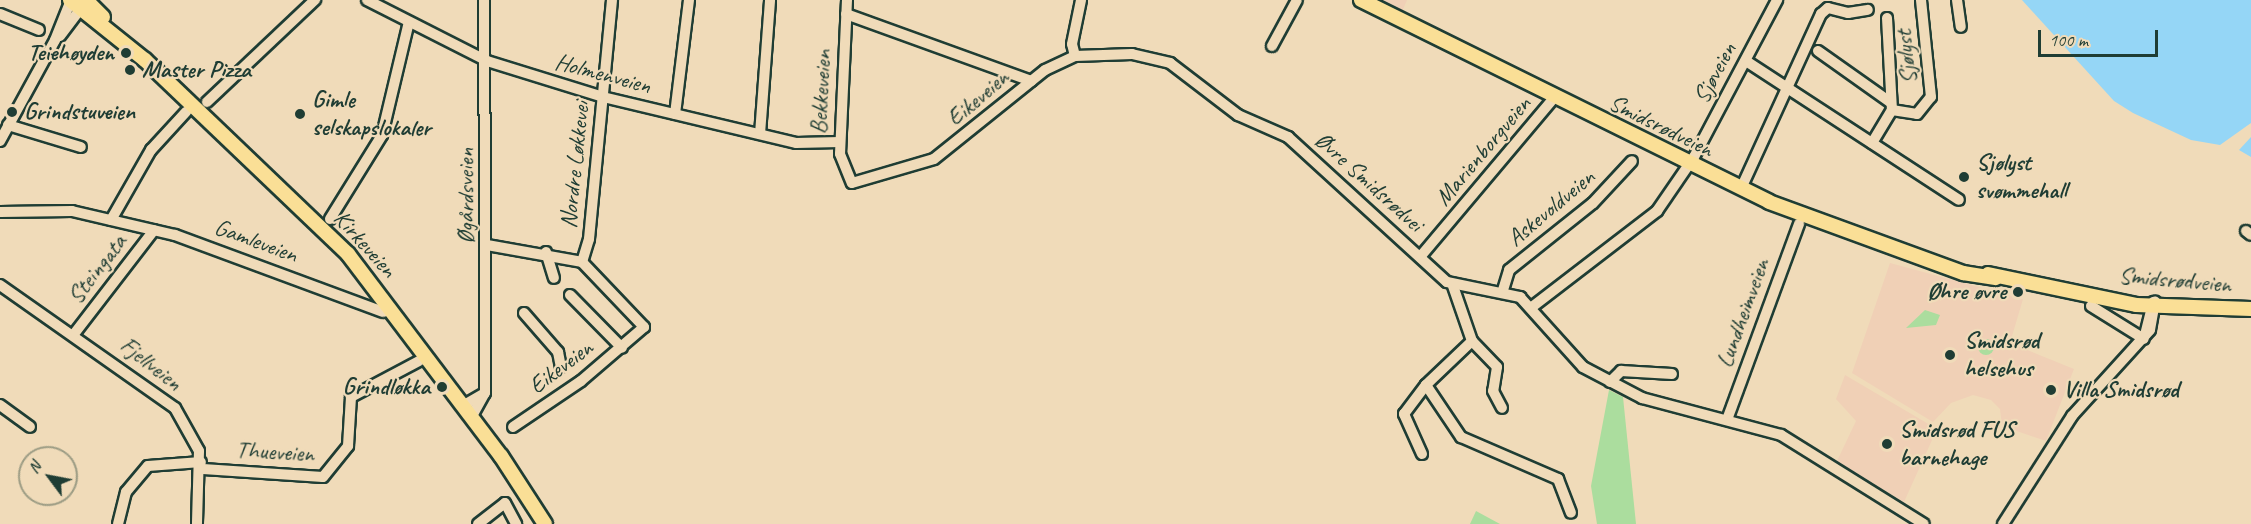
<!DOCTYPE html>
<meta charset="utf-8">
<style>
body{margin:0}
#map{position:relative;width:2251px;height:524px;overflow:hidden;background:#f0dbb9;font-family:Caveat,sans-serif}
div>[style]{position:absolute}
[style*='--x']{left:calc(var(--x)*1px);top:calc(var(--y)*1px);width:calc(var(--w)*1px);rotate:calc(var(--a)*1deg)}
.built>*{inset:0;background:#f0d0b6}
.green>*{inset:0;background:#abdd9e}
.round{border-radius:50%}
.water>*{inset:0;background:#95d6f6}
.roads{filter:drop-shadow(2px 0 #1f3d34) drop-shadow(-2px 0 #1f3d34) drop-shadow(0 2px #1f3d34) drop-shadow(0 -2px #1f3d34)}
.minor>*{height:10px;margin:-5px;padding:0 5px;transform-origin:5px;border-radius:5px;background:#f0dbb9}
.major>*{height:14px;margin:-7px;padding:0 7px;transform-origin:7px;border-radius:7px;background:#fadf96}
.dots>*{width:16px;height:16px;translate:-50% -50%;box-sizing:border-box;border:3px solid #f0dbb9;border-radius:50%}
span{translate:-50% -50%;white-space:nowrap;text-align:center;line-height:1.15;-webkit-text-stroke:4.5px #f0dbb9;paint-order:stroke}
.poi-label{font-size:24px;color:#1f3d34;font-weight:700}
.right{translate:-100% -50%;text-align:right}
.left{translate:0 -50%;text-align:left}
.street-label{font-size:24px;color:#1f3d34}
.north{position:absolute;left:18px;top:446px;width:60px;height:60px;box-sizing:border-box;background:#f0dbb9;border:2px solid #9c9c84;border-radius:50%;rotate:302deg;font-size:16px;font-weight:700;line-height:24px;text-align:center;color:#1f3d34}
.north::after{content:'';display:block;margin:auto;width:21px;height:27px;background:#1f3d34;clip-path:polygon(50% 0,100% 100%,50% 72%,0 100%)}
.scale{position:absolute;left:2038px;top:30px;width:120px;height:27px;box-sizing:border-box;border:3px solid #1f3d34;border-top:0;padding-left:8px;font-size:18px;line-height:21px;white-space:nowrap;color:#1f3d34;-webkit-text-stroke:4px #f0dbb9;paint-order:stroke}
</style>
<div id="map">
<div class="built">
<i style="clip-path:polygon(1379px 0,1407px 0,1402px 12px)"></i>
<i style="clip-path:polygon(1890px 263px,2023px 299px,2010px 343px,2074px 369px,2046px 441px,2002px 426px,2000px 409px,1991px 400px,1973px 395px,1951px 403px,1933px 422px,1852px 373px)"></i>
<i style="clip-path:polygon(1845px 375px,1937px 429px,1904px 502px,1837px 461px,1856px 421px,1836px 399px)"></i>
</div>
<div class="green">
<i style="clip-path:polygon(1925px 310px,1940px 315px,1936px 325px,1906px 328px)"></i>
<i class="round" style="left:1978px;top:339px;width:16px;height:16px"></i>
<i style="clip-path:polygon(1609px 390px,1623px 397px,1636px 524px,1597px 524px,1591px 486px)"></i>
<i style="clip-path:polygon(1476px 511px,1500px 524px,1470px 524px)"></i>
</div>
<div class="water">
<i style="clip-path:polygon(2022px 0,2251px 0,2251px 123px,2220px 145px,2191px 140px,2133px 113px,2114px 101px)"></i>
<i style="clip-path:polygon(2251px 137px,2251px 157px,2239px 150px)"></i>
</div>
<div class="roads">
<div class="minor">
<i style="--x:367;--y:0;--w:135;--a:26.9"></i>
<i style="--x:487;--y:61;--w:121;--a:17.2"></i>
<i style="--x:603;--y:97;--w:198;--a:13.4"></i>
<i style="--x:796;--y:143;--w:44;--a:-1.3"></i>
<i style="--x:847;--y:0;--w:154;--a:92.6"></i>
<i style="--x:840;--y:154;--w:31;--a:68"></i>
<i style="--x:852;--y:183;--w:85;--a:-16.3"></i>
<i style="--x:934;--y:159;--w:142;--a:-38.7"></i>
<i style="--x:1045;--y:70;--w:33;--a:-25"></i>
<i style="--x:1075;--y:56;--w:12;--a:-104"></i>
<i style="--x:1072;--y:44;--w:45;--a:-78.4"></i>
<i style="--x:1957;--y:0;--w:27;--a:82"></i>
<i style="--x:0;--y:14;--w:42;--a:22.3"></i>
<i style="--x:846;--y:14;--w:197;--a:19.9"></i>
<i style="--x:1887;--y:18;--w:92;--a:86.9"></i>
<i style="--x:60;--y:36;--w:41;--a:-52.9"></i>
<i style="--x:1272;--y:46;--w:52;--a:-61.5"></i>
<i style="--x:1818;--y:51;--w:88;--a:35.3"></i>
<i style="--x:1075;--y:56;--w:57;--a:-2"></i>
<i style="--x:1132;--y:54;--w:39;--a:13"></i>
<i style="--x:1170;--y:63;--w:86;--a:37.4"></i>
<i style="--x:1238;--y:115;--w:55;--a:23.7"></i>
<i style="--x:1288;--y:137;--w:215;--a:42.4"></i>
<i style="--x:1447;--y:282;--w:75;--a:11.6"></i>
<i style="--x:1520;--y:297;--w:94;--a:48"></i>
<i style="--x:1583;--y:367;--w:67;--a:27.7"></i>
<i style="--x:1642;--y:398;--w:144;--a:14.9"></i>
<i style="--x:1781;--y:435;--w:168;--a:31.9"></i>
<i style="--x:1746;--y:61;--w:254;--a:33.1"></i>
<i style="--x:207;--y:102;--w:149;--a:-43.4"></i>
<i style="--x:675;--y:114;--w:115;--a:-83"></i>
<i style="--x:8;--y:125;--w:76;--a:16.8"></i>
<i style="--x:760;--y:134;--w:134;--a:-85.7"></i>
<i style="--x:0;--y:141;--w:115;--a:-61.4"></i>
<i style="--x:55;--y:40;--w:43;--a:-68.2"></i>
<i style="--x:1872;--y:143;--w:39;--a:-59"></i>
<i style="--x:1892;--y:110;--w:25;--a:9"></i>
<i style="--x:1917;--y:114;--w:22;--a:-51"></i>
<i style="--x:1931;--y:97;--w:98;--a:-95.9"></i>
<i style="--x:1744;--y:182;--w:185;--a:-65.4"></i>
<i style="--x:1821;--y:14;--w:9;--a:-41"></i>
<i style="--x:1828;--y:8;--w:21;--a:14"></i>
<i style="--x:1848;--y:13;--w:20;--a:-9"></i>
<i style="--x:0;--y:212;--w:72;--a:-0.8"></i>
<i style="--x:72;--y:211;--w:106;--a:13.1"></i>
<i style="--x:175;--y:235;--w:222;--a:20.3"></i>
<i style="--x:330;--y:219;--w:99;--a:-58.2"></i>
<i style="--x:382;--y:135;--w:116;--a:-76.6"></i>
<i style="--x:111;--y:220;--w:81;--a:-60.3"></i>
<i style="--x:151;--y:150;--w:52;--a:-47.4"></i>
<i style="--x:2246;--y:231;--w:6;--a:39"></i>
<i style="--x:487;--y:245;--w:97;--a:10.1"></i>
<i style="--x:582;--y:262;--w:90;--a:46.4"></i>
<i style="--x:644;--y:327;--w:83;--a:139.4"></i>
<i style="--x:581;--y:381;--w:82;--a:145.9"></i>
<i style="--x:546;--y:252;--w:27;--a:73"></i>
<i style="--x:1420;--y:257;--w:208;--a:-49.9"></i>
<i style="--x:582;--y:262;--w:24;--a:-73"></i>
<i style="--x:589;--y:239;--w:240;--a:-84.5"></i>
<i style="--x:0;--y:285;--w:214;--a:35.1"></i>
<i style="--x:175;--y:408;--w:49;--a:60.8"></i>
<i style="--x:199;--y:451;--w:73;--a:91.6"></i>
<i style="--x:1453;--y:286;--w:58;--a:70.9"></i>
<i style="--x:1472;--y:341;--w:64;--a:136.3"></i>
<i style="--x:1426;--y:385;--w:63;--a:56.1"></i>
<i style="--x:1461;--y:437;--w:106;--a:23.4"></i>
<i style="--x:1558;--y:479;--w:36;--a:69"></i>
<i style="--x:1503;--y:290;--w:21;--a:-73"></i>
<i style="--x:1509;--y:270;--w:107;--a:-38.6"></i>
<i style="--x:1593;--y:203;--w:57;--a:-47.1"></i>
<i style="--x:570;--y:295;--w:74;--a:45.5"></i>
<i style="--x:2091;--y:306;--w:62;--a:31.9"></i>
<i style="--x:1532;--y:307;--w:158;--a:-37.5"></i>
<i style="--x:1657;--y:211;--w:65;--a:-55.6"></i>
<i style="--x:1694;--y:157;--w:178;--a:-62.1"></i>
<i style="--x:524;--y:313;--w:52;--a:48.9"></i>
<i style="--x:558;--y:352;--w:15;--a:79"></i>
<i style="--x:74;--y:334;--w:131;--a:-52.4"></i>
<i style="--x:2145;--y:335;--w:34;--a:-76"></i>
<i style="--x:1472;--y:341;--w:36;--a:46"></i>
<i style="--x:1497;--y:367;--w:24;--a:99"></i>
<i style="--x:1493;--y:391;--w:19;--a:62"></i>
<i style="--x:1610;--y:382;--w:16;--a:-45"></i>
<i style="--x:1621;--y:371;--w:51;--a:3.4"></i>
<i style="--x:0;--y:405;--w:37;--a:36"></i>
<i style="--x:464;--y:405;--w:24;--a:-30"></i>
<i style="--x:472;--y:416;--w:26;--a:-61"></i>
<i style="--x:485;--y:393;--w:393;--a:-90.1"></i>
<i style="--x:1728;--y:417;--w:206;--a:-69.8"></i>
<i style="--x:1422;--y:454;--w:44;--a:-114.2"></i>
<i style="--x:1404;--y:414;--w:36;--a:-53"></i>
<i style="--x:203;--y:469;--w:120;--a:3.8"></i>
<i style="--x:323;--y:477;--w:40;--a:-51"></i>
<i style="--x:348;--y:446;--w:49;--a:-86.5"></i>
<i style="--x:351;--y:397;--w:77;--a:-27.9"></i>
<i style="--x:118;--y:524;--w:33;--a:-76"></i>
<i style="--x:126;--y:492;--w:34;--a:-50"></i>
<i style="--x:148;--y:466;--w:53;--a:-4.3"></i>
<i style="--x:478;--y:524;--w:34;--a:-38"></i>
<i style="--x:505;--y:503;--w:24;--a:62"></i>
<i style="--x:2003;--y:524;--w:128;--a:-57.4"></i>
<i style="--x:2072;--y:416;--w:116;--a:-47.8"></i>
<i style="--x:2150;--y:330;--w:29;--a:-80"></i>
</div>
<div class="major">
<i style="--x:70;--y:0;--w:96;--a:38.7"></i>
<i style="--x:145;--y:60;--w:281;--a:43.7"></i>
<i style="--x:348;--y:254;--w:253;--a:52.9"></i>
<i style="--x:501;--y:456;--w:81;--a:57.1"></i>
<i style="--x:86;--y:0;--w:24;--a:45"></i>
<i style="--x:1361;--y:0;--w:455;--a:26.3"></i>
<i style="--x:1769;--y:202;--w:207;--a:20.1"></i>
<i style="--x:1963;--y:273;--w:33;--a:9"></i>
<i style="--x:1988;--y:274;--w:151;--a:11.8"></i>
<i style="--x:2136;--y:305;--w:115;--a:2"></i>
</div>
</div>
<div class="dots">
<i style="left:126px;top:53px;background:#1f3d34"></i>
<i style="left:130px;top:70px;background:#1f3d34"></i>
<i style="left:12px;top:112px;background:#1f3d34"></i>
<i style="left:300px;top:114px;background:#1f3d34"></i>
<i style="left:1964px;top:177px;background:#1f3d34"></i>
<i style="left:2018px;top:292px;background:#1f3d34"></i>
<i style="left:1950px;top:355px;background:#1f3d34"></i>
<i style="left:442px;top:387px;background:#1f3d34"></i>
<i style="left:2051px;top:390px;background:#1f3d34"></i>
<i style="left:1887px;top:444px;background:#1f3d34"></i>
</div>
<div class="poi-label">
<span class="right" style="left:114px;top:53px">Teiehøyden</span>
<span class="left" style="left:142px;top:70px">Master Pizza</span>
<span class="left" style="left:312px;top:114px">Gimle<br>selskapslokaler</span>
<span class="left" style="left:24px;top:112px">Grindstuveien</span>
<span class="left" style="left:1976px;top:177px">Sjølyst<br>svømmehall</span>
<span class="right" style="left:2006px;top:292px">Øhre øvre</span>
<span class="left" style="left:1964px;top:355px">Smidsrød<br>helsehus</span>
<span class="right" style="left:430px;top:387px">Grindløkka</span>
<span class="left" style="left:2063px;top:390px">Villa Smidsrød</span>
<span class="left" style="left:1899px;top:444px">Smidsrød FUS<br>barnehage</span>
</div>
<div class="street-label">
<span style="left:1906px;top:57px;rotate:-96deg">Sjølyst</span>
<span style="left:1715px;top:73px;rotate:-62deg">Sjøveien</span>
<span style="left:603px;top:74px;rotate:15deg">Holmenveien</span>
<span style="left:821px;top:92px;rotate:-87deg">Bekkeveien</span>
<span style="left:978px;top:98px;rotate:-41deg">Eikeveien</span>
<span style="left:1661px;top:126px;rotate:26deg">Smidsrødveien</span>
<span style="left:1483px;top:151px;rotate:-50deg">Marienborgveien</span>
<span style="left:575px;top:165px;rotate:-84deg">Nordre Løkkevei</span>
<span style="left:1369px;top:182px;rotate:42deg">Øvre Smidsrødvei</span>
<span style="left:466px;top:196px;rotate:-90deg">Øgårdsveien</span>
<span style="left:1551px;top:208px;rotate:-40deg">Askevoldveien</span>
<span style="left:256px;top:241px;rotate:20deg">Gamleveien</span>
<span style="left:365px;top:244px;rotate:48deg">Kirkeveien</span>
<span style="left:97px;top:269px;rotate:-52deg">Steingata</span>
<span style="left:2175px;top:280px;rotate:5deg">Smidsrødveien</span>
<span style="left:1743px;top:313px;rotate:-70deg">Lundheimveien</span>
<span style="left:151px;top:364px;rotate:38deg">Fjellveien</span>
<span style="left:561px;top:367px;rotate:-37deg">Eikeveien</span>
<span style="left:275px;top:452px;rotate:3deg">Thueveien</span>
</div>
<div class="north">N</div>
<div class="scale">100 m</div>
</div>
